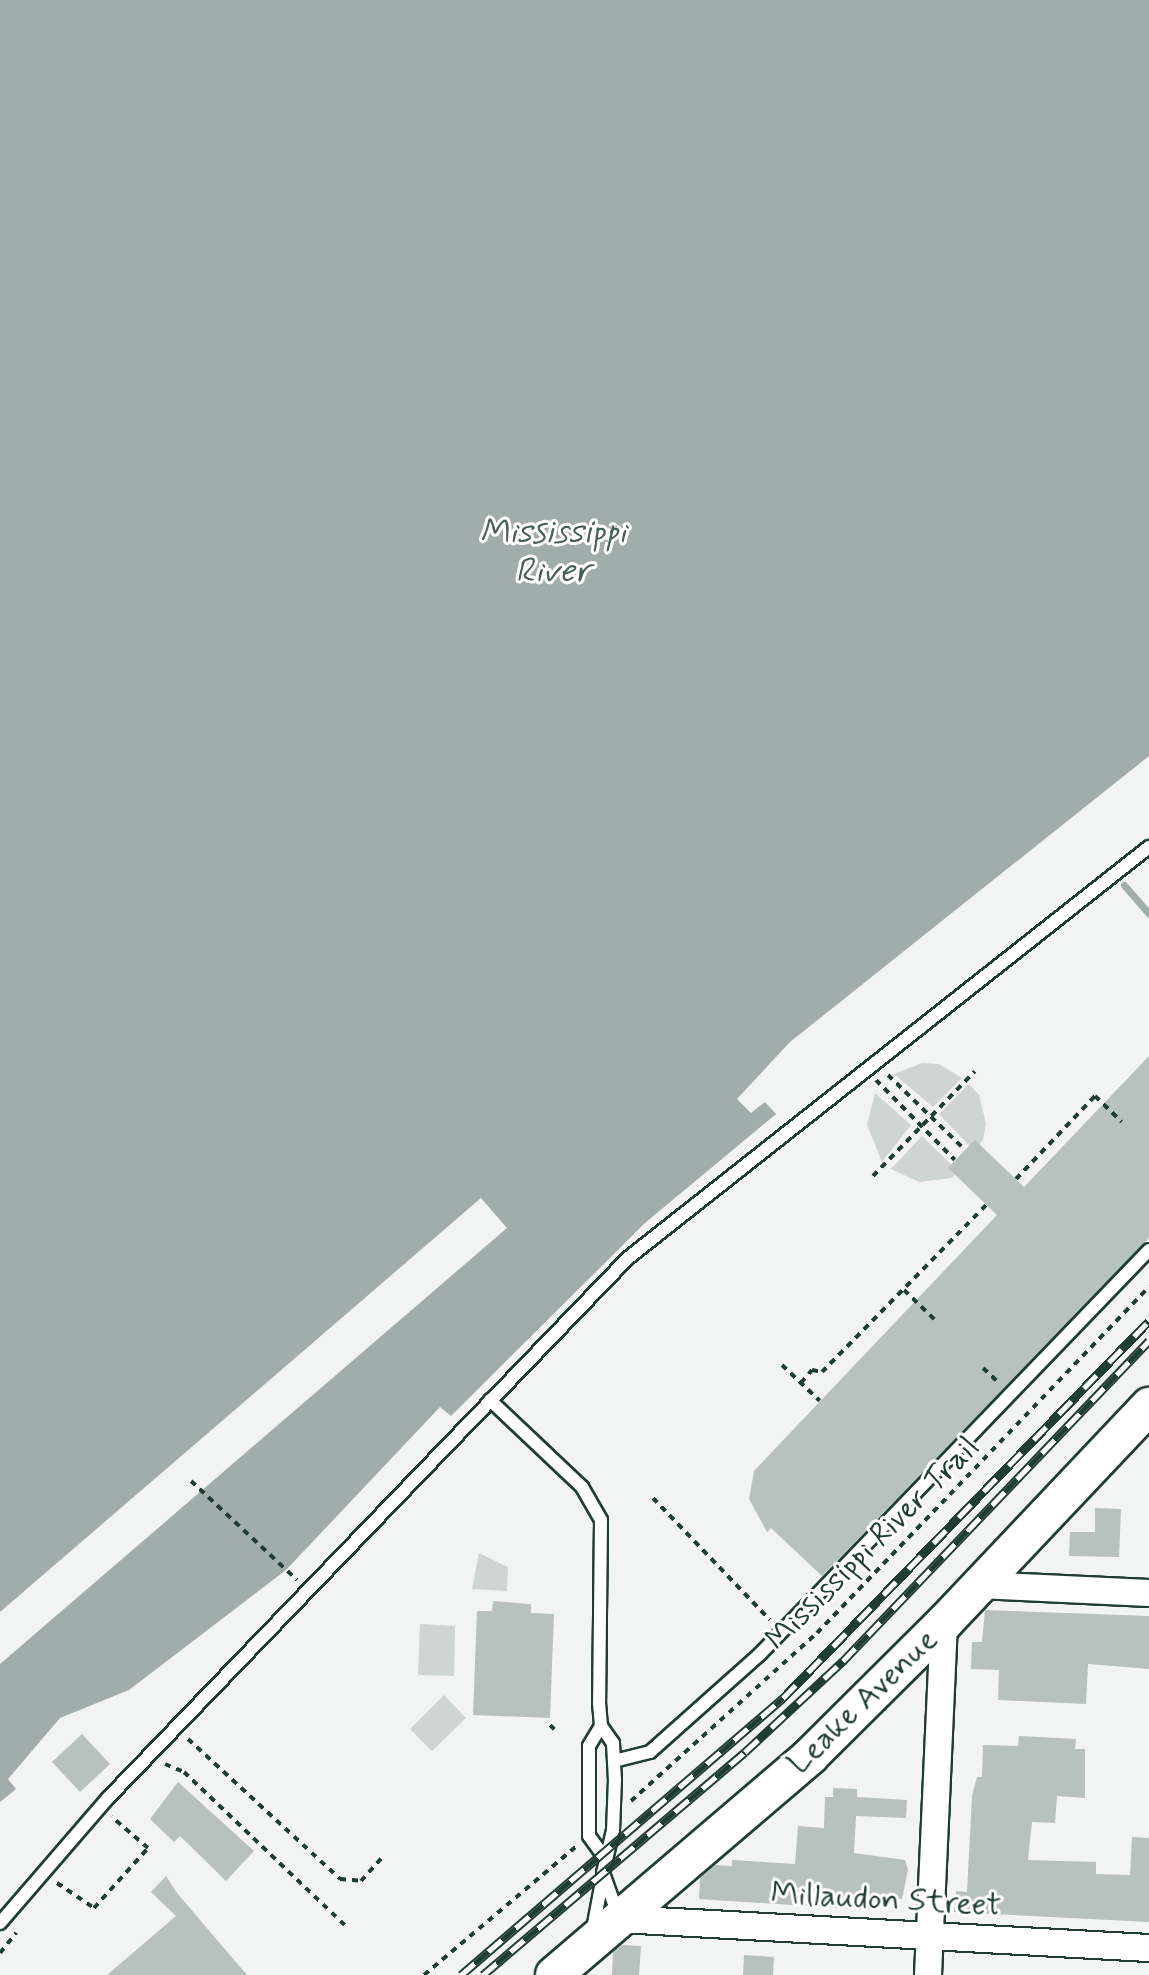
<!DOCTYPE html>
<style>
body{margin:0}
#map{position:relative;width:1149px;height:1975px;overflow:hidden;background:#f2f3f3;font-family:Mynerve,sans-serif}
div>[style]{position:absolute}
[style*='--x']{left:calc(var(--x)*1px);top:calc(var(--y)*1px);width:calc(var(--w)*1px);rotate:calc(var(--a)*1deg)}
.green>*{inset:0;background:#ced5d3}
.water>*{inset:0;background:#a1adaa}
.pier>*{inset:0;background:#f2f3f3}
.stream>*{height:7px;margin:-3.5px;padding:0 3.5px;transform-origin:3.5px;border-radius:3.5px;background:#a1adaa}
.building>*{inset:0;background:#b7c1bd}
.path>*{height:4px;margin-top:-2px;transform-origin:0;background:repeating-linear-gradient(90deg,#1f3d34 0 6px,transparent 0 12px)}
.roads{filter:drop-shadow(2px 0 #1f3d34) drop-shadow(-2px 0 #1f3d34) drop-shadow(0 2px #1f3d34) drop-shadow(0 -2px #1f3d34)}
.lane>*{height:12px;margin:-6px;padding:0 6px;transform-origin:6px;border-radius:6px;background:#fff}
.street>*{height:26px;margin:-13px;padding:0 13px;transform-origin:13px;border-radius:13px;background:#fff}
.secondary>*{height:36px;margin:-18px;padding:0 18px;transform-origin:18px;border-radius:18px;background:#fff}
.rail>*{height:9px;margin-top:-4.5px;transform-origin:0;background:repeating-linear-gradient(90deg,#fff 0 18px,#1f3d34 0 36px);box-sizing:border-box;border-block:2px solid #1f3d34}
span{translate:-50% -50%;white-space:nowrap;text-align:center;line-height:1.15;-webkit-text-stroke:6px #fff;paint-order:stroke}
.street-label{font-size:32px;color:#1f3d34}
.water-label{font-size:34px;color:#465f57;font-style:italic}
</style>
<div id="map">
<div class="green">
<i style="clip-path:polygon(922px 1063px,939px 1064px,962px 1078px,933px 1107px,894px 1074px)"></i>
<i style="clip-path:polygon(969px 1084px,979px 1095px,986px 1123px,983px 1140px,974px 1151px,939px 1114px)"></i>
<i style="clip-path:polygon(875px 1093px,911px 1125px,882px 1162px,867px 1125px)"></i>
<i style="clip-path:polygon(922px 1136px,958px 1171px,952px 1178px,919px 1182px,891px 1169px)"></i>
<i style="clip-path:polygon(479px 1553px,508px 1567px,507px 1591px,472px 1589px)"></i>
<i style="clip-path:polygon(420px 1624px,455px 1626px,454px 1676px,418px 1675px)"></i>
<i style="clip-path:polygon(444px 1695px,466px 1718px,432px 1751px,410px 1729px)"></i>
</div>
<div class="water">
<i style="clip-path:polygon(0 0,1149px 0,1149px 784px,759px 1095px,776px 1114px,645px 1223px,451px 1416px,440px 1407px,286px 1570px,129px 1690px,60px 1718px,8px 1779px,16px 1789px,0 1802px)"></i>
</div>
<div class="pier">
<i style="clip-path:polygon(1149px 756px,1149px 789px,765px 1095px,775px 1112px,765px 1102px,751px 1113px,737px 1099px,790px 1042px)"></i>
<i style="clip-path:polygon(481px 1198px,507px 1228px,0 1664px,0 1612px)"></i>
</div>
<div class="stream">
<i style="--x:1124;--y:885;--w:38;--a:49"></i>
</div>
<div class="building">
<i style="clip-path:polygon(1149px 1056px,1149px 1238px,822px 1576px,771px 1528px,767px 1532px,749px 1499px,754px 1471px,997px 1215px,948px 1168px,965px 1150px,975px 1140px,1024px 1187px)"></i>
<i style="clip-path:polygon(1095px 1508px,1121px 1509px,1119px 1557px,1069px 1556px,1070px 1532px,1095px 1532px)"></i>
<i style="clip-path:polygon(493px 1601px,531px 1604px,531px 1613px,554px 1614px,550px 1718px,473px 1715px,477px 1611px,492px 1611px)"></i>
<i style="clip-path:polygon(985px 1610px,1149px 1616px,1149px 1669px,1088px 1664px,1086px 1704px,998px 1700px,999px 1670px,971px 1669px,972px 1642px,982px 1642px)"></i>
<i style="clip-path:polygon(82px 1734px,110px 1764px,80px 1792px,52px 1762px)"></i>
<i style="clip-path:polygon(1019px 1736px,1076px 1739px,1075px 1749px,1085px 1749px,1085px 1798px,1057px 1796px,1055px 1823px,1032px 1822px,1028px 1860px,1096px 1862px,1096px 1874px,1130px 1875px,1132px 1837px,1149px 1838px,1149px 1922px,954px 1912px,956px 1891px,967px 1892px,972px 1796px,977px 1777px,982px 1777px,983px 1745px,1018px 1746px)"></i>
<i style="clip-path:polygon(178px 1782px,254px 1851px,226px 1881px,180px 1836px,174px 1842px,150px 1819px)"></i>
<i style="clip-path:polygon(833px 1788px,857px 1789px,857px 1797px,907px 1800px,906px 1818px,856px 1816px,854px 1853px,905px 1860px,908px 1870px,902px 1899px,870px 1897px,870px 1910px,699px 1899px,700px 1878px,715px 1865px,732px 1866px,732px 1860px,795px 1864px,798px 1826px,824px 1828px,825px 1797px,833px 1797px)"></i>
<i style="clip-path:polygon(166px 1876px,177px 1893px,247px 1975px,107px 1975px,176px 1916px,151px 1892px)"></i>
<i style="clip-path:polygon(622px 1945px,641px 1946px,639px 1975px,612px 1975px,613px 1952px)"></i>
<i style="clip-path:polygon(744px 1955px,774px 1957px,773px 1975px,743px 1975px)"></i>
</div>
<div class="path">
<i style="--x:888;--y:1075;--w:107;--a:44.2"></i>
<i style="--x:876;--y:1080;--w:112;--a:45.4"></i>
<i style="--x:873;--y:1176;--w:146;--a:-45.8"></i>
<i style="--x:1016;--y:1179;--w:115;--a:-46.4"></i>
<i style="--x:1095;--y:1096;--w:37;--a:44"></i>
<i style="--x:904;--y:1290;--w:42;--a:44"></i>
<i style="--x:782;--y:1365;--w:52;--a:43.5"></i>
<i style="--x:983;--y:1368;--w:22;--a:43"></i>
<i style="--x:801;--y:1383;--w:17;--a:-50"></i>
<i style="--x:812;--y:1370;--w:10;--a:11"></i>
<i style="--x:822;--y:1372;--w:234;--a:-45.5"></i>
<i style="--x:191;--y:1481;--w:145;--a:43"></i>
<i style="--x:653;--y:1498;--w:169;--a:46.2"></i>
<i style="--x:550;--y:1725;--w:10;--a:45"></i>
<i style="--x:188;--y:1739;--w:207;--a:42.6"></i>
<i style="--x:340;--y:1879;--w:21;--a:5"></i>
<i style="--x:361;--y:1881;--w:30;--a:-48"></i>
<i style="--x:165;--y:1764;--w:21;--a:23"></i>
<i style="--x:184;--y:1772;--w:225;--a:43.6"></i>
<i style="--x:631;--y:1801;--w:251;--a:-42.1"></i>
<i style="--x:817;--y:1633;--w:480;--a:-46.2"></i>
<i style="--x:57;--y:1883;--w:45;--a:34"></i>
<i style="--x:94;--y:1908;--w:81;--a:-48"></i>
<i style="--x:148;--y:1848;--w:48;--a:-139.3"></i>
<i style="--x:0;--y:1953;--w:26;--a:-51"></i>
<i style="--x:424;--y:1975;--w:202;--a:-40.2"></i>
</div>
<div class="roads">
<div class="lane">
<i style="--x:490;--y:1400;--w:127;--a:43.4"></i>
<i style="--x:582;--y:1487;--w:38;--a:60"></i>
<i style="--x:601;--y:1520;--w:183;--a:90.6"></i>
<i style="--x:599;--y:1703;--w:23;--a:85"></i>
<i style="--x:601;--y:1726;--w:21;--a:55"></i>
<i style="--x:613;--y:1743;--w:36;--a:87"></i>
<i style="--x:615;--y:1779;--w:51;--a:92.2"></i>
<i style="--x:613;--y:1830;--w:44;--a:103.1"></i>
<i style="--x:603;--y:1873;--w:45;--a:70.3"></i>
<i style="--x:601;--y:1726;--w:23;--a:121"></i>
<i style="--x:589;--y:1746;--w:90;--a:90"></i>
<i style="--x:589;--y:1836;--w:24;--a:54"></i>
<i style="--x:614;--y:1761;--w:37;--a:-14"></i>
<i style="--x:650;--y:1752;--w:147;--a:-41.7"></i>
<i style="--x:760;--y:1654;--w:561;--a:-46.08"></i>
<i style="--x:0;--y:1923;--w:165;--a:-49.2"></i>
<i style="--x:108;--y:1798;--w:750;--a:-46.08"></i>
<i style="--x:628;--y:1258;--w:664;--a:-38.27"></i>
<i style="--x:593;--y:1929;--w:54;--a:-79.3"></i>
</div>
<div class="street">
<i style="--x:979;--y:1585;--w:170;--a:2.7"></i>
<i style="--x:620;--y:1919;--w:530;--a:3.14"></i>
<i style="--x:928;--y:1975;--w:352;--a:-87.4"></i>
</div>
<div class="secondary">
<i style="--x:554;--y:1975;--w:337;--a:-40.5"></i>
<i style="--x:810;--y:1756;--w:189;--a:-44.8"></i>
<i style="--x:944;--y:1623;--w:299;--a:-46.6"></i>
</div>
</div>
<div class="rail">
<i style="--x:461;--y:1975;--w:425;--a:-40.7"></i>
<i style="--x:783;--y:1698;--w:525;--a:-45.85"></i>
<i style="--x:483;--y:1975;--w:344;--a:-40.4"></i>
<i style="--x:745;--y:1752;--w:134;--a:-42.9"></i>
<i style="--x:843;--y:1661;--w:443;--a:-46.3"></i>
</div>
<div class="street-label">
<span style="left:873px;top:1544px;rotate:-45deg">Mississippi River Trail</span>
<span style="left:863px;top:1702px;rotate:-44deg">Leake Avenue</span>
<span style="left:886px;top:1900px;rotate:3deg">Millaudon Street</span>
</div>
<div class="water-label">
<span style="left:553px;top:552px">Mississippi<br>River</span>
</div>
</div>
